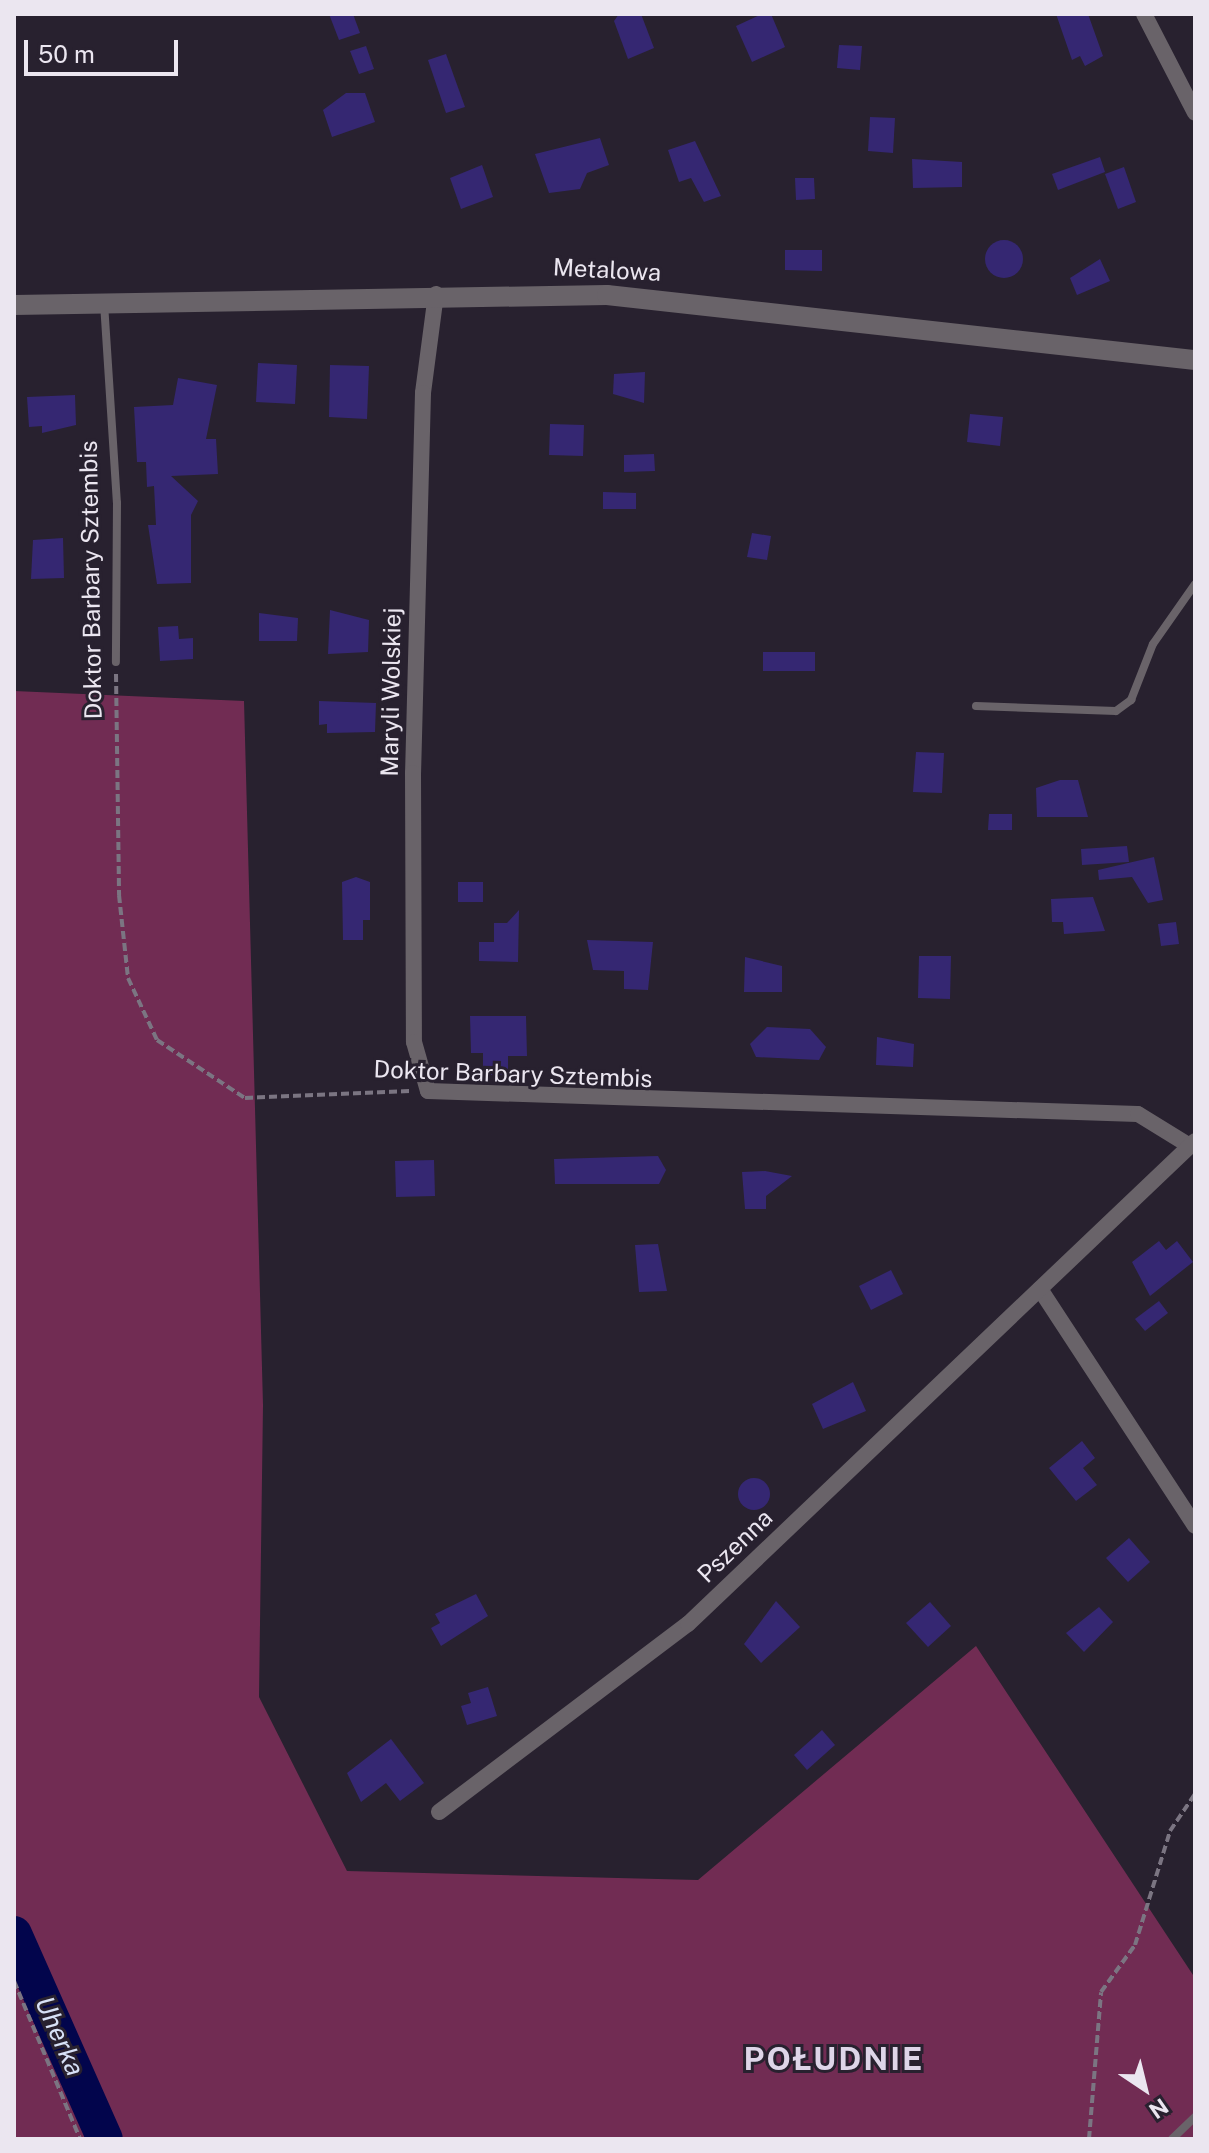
<!DOCTYPE html>
<meta charset="utf-8">
<style>
body{margin:0}
#map{position:relative;width:1209px;height:2153px;overflow:hidden;background:#28212f;font-family:"Public Sans",sans-serif}
div>[style]{position:absolute}
[style*='--x']{left:calc(var(--x)*1px);top:calc(var(--y)*1px);width:calc(var(--w)*1px);rotate:calc(var(--a)*1deg)}
.green>*{inset:0;background:#712c53}
.river>*{height:36px;margin:-18px;padding:0 18px;transform-origin:18px;border-radius:18px;background:#02054c}
.building>*{inset:0;background:#352772}
.round{border-radius:50%}
.path>*{height:4px;margin-top:-2px;transform-origin:0;background:repeating-linear-gradient(90deg,#7b7582 0 8px,transparent 0 12px)}
.service>*{height:8px;margin:-4px;padding:0 4px;transform-origin:4px;border-radius:4px;background:#696369}
.minor>*{height:16px;margin:-8px;padding:0 8px;transform-origin:8px;border-radius:8px;background:#696369}
.tertiary>*{height:20px;margin:-10px;padding:0 10px;transform-origin:10px;border-radius:10px;background:#696369}
span{translate:-50% -50%;white-space:nowrap;text-align:center;line-height:1.15;-webkit-text-stroke:6px #28212f;paint-order:stroke}
.street-label{font-size:24px;color:#ebe6f0}
.water-label{font-size:26px;color:#d7e1f6;font-style:italic}
.district-label{font-size:32px;color:#ded5e8;font-weight:700;letter-spacing:2px}
.frame{position:absolute;inset:0;border:16px solid #ebe6f0;pointer-events:none}
.north{position:absolute;left:1105px;top:2049px;width:80px;height:80px;-webkit-text-stroke:6px #28212f;paint-order:stroke;rotate:145deg;font-size:22px;font-weight:700;line-height:32px;text-align:center;color:#ebe6f0}
.north::after{content:'';display:block;margin:auto;width:28px;height:36px;background:#ebe6f0;clip-path:polygon(50% 0,100% 100%,50% 72%,0 100%)}
.scale{position:absolute;left:24px;top:40px;width:154px;height:36px;box-sizing:border-box;border:4px solid #ebe6f0;border-top:0;padding-left:10px;font-size:24px;line-height:28px;white-space:nowrap;color:#ebe6f0;-webkit-text-stroke:6px #28212f;paint-order:stroke}
</style>
<div id="map">
<div class="green">
<i style="clip-path:polygon(14px 691px,244px 701px,263px 1405px,259px 1697px,347px 1871px,698px 1880px,976px 1646px,1195px 1978px,1195px 2139px,14px 2139px)"></i>
</div>
<div class="river">
<i style="--x:14;--y:1934;--w:224;--a:66.1"></i>
</div>
<div class="building">
<i style="clip-path:polygon(329px 14px,353px 14px,360px 33px,339px 40px)"></i>
<i style="clip-path:polygon(619px 14px,641px 14px,654px 48px,628px 59px,614px 21px)"></i>
<i style="clip-path:polygon(762px 14px,771px 14px,785px 47px,752px 62px,736px 26px)"></i>
<i style="clip-path:polygon(1056px 14px,1088px 14px,1103px 56px,1085px 66px,1080px 56px,1072px 60px)"></i>
<i style="clip-path:polygon(839px 45px,862px 46px,860px 70px,837px 68px)"></i>
<i style="clip-path:polygon(366px 46px,374px 69px,359px 74px,350px 51px)"></i>
<i style="clip-path:polygon(446px 54px,465px 107px,446px 113px,428px 60px)"></i>
<i style="clip-path:polygon(346px 93px,365px 93px,375px 122px,332px 137px,323px 110px)"></i>
<i style="clip-path:polygon(870px 117px,895px 118px,893px 153px,868px 151px)"></i>
<i style="clip-path:polygon(600px 138px,609px 165px,587px 173px,580px 189px,549px 193px,535px 154px)"></i>
<i style="clip-path:polygon(695px 141px,721px 196px,704px 202px,691px 178px,679px 182px,668px 150px)"></i>
<i style="clip-path:polygon(1100px 157px,1105px 172px,1058px 190px,1052px 174px)"></i>
<i style="clip-path:polygon(912px 159px,962px 162px,962px 187px,913px 188px)"></i>
<i style="clip-path:polygon(482px 165px,493px 197px,461px 209px,450px 178px)"></i>
<i style="clip-path:polygon(1124px 167px,1136px 202px,1118px 209px,1105px 174px)"></i>
<i style="clip-path:polygon(795px 178px,814px 178px,815px 199px,796px 200px)"></i>
<i class="round" style="left:985px;top:240px;width:38px;height:38px"></i>
<i style="clip-path:polygon(785px 250px,822px 250px,822px 271px,785px 270px)"></i>
<i style="clip-path:polygon(1100px 259px,1110px 281px,1077px 295px,1070px 278px)"></i>
<i style="clip-path:polygon(258px 363px,297px 365px,295px 404px,256px 402px)"></i>
<i style="clip-path:polygon(330px 365px,369px 366px,367px 419px,329px 417px)"></i>
<i style="clip-path:polygon(645px 372px,644px 403px,613px 394px,614px 374px)"></i>
<i style="clip-path:polygon(178px 378px,217px 385px,206px 439px,216px 439px,218px 474px,171px 476px,198px 501px,191px 515px,191px 583px,157px 584px,148px 525px,156px 525px,154px 486px,147px 487px,146px 462px,137px 462px,134px 407px,173px 405px)"></i>
<i style="clip-path:polygon(75px 395px,76px 425px,42px 433px,42px 426px,29px 427px,27px 397px)"></i>
<i style="clip-path:polygon(970px 414px,1003px 417px,1000px 446px,967px 442px)"></i>
<i style="clip-path:polygon(550px 424px,584px 425px,583px 456px,549px 455px)"></i>
<i style="clip-path:polygon(654px 454px,655px 471px,624px 472px,624px 455px)"></i>
<i style="clip-path:polygon(603px 492px,636px 493px,636px 509px,603px 509px)"></i>
<i style="clip-path:polygon(752px 533px,771px 536px,767px 560px,747px 557px)"></i>
<i style="clip-path:polygon(63px 538px,64px 578px,31px 579px,33px 540px)"></i>
<i style="clip-path:polygon(330px 610px,369px 620px,368px 652px,328px 654px)"></i>
<i style="clip-path:polygon(259px 613px,298px 618px,297px 641px,259px 641px)"></i>
<i style="clip-path:polygon(178px 626px,179px 639px,193px 638px,193px 659px,160px 661px,158px 627px)"></i>
<i style="clip-path:polygon(763px 652px,815px 652px,815px 671px,763px 671px)"></i>
<i style="clip-path:polygon(319px 701px,376px 703px,375px 732px,327px 733px,327px 724px,319px 725px)"></i>
<i style="clip-path:polygon(916px 752px,944px 753px,942px 793px,913px 792px)"></i>
<i style="clip-path:polygon(1060px 780px,1078px 780px,1088px 817px,1037px 817px,1036px 788px)"></i>
<i style="clip-path:polygon(989px 814px,1012px 814px,1012px 830px,988px 830px)"></i>
<i style="clip-path:polygon(1127px 846px,1129px 862px,1082px 865px,1081px 849px)"></i>
<i style="clip-path:polygon(1154px 857px,1163px 900px,1148px 903px,1132px 877px,1099px 880px,1098px 870px)"></i>
<i style="clip-path:polygon(356px 877px,370px 882px,370px 920px,363px 920px,363px 940px,343px 940px,342px 882px)"></i>
<i style="clip-path:polygon(458px 882px,483px 882px,483px 902px,458px 902px)"></i>
<i style="clip-path:polygon(1093px 897px,1105px 931px,1064px 934px,1063px 922px,1052px 922px,1051px 899px)"></i>
<i style="clip-path:polygon(519px 910px,518px 962px,479px 961px,479px 942px,494px 942px,494px 923px,507px 923px)"></i>
<i style="clip-path:polygon(1176px 922px,1179px 944px,1161px 946px,1158px 924px)"></i>
<i style="clip-path:polygon(587px 940px,653px 942px,648px 990px,624px 989px,624px 971px,593px 970px)"></i>
<i style="clip-path:polygon(919px 956px,951px 956px,950px 999px,918px 998px)"></i>
<i style="clip-path:polygon(745px 957px,782px 966px,782px 992px,744px 992px)"></i>
<i style="clip-path:polygon(470px 1016px,526px 1016px,527px 1056px,508px 1056px,508px 1075px,483px 1075px,483px 1053px,471px 1053px)"></i>
<i style="clip-path:polygon(767px 1027px,810px 1029px,826px 1047px,819px 1060px,756px 1057px,750px 1044px)"></i>
<i style="clip-path:polygon(877px 1037px,914px 1044px,913px 1067px,876px 1065px)"></i>
<i style="clip-path:polygon(658px 1156px,666px 1170px,659px 1184px,555px 1184px,554px 1159px)"></i>
<i style="clip-path:polygon(434px 1160px,435px 1196px,396px 1197px,395px 1161px)"></i>
<i style="clip-path:polygon(765px 1171px,792px 1176px,766px 1196px,766px 1209px,745px 1209px,742px 1172px)"></i>
<i style="clip-path:polygon(1159px 1241px,1166px 1250px,1177px 1241px,1193px 1262px,1150px 1296px,1132px 1262px)"></i>
<i style="clip-path:polygon(658px 1244px,667px 1291px,639px 1292px,635px 1245px)"></i>
<i style="clip-path:polygon(891px 1270px,903px 1294px,871px 1310px,859px 1286px)"></i>
<i style="clip-path:polygon(1159px 1301px,1168px 1313px,1145px 1331px,1135px 1319px)"></i>
<i style="clip-path:polygon(853px 1382px,866px 1411px,823px 1429px,812px 1404px)"></i>
<i style="clip-path:polygon(1082px 1441px,1095px 1458px,1083px 1468px,1097px 1485px,1076px 1501px,1049px 1468px)"></i>
<i class="round" style="left:738px;top:1478px;width:32px;height:32px"></i>
<i style="clip-path:polygon(1129px 1538px,1150px 1562px,1128px 1582px,1106px 1558px)"></i>
<i style="clip-path:polygon(476px 1594px,488px 1616px,441px 1646px,431px 1628px,440px 1623px,435px 1614px)"></i>
<i style="clip-path:polygon(776px 1601px,800px 1627px,761px 1663px,744px 1644px)"></i>
<i style="clip-path:polygon(930px 1602px,951px 1626px,928px 1647px,906px 1623px)"></i>
<i style="clip-path:polygon(1099px 1607px,1113px 1622px,1084px 1652px,1066px 1633px)"></i>
<i style="clip-path:polygon(488px 1687px,497px 1716px,467px 1725px,461px 1706px,471px 1703px,468px 1693px)"></i>
<i style="clip-path:polygon(822px 1730px,835px 1745px,807px 1770px,794px 1755px)"></i>
<i style="clip-path:polygon(391px 1739px,424px 1783px,400px 1801px,386px 1783px,361px 1802px,347px 1773px)"></i>
</div>
<div class="path">
<i style="--x:116;--y:674;--w:221;--a:89.2"></i>
<i style="--x:119;--y:895;--w:83;--a:83.8"></i>
<i style="--x:128;--y:978;--w:68;--a:64.9"></i>
<i style="--x:157;--y:1040;--w:105;--a:33.4"></i>
<i style="--x:245;--y:1098;--w:165;--a:-2.4"></i>
<i style="--x:14;--y:1981;--w:171;--a:67.3"></i>
<i style="--x:1089;--y:2139;--w:147;--a:-85.3"></i>
<i style="--x:1101;--y:1992;--w:58;--a:-54.1"></i>
<i style="--x:1135;--y:1945;--w:119;--a:-72.9"></i>
<i style="--x:1170;--y:1831;--w:45;--a:-56"></i>
</div>
<div class="service">
<i style="--x:104;--y:303;--w:200;--a:86.3"></i>
<i style="--x:117;--y:503;--w:159;--a:90.4"></i>
<i style="--x:976;--y:706;--w:140;--a:2"></i>
<i style="--x:1116;--y:711;--w:19;--a:-36"></i>
<i style="--x:1131;--y:700;--w:60;--a:-68.6"></i>
<i style="--x:1153;--y:644;--w:73;--a:-55"></i>
<i style="--x:1172;--y:2139;--w:32;--a:-44"></i>
</div>
<div class="minor">
<i style="--x:1144;--y:14;--w:111;--a:62.7"></i>
<i style="--x:436;--y:294;--w:100;--a:97.5"></i>
<i style="--x:423;--y:393;--w:380;--a:91.5"></i>
<i style="--x:413;--y:773;--w:269;--a:89.8"></i>
<i style="--x:414;--y:1042;--w:51;--a:74.1"></i>
<i style="--x:428;--y:1091;--w:710;--a:1.86"></i>
<i style="--x:1138;--y:1114;--w:61;--a:31.6"></i>
<i style="--x:1040;--y:1289;--w:283;--a:56.8"></i>
<i style="--x:439;--y:1812;--w:312;--a:-37.1"></i>
<i style="--x:688;--y:1624;--w:700;--a:-43.61"></i>
</div>
<div class="tertiary">
<i style="--x:14;--y:305;--w:593;--a:-0.97"></i>
<i style="--x:607;--y:295;--w:592;--a:6.31"></i>
</div>
<div class="street-label">
<span style="left:607px;top:270px;rotate:3deg">Metalowa</span>
<span style="left:91px;top:580px;rotate:-91deg">Doktor Barbary Sztembis</span>
<span style="left:391px;top:692px;rotate:-89deg">Maryli Wolskiej</span>
<span style="left:513px;top:1074px;rotate:2deg">Doktor Barbary Sztembis</span>
<span style="left:735px;top:1546px;rotate:-44deg">Pszenna</span>
</div>
<div class="water-label">
<span style="left:60px;top:2036px;rotate:66deg">Uherka</span>
</div>
<div class="district-label">
<span style="left:834px;top:2059px">POŁUDNIE</span>
</div>
<div class="frame"></div>
<div class="north">N</div>
<div class="scale">50 m</div>
</div>
